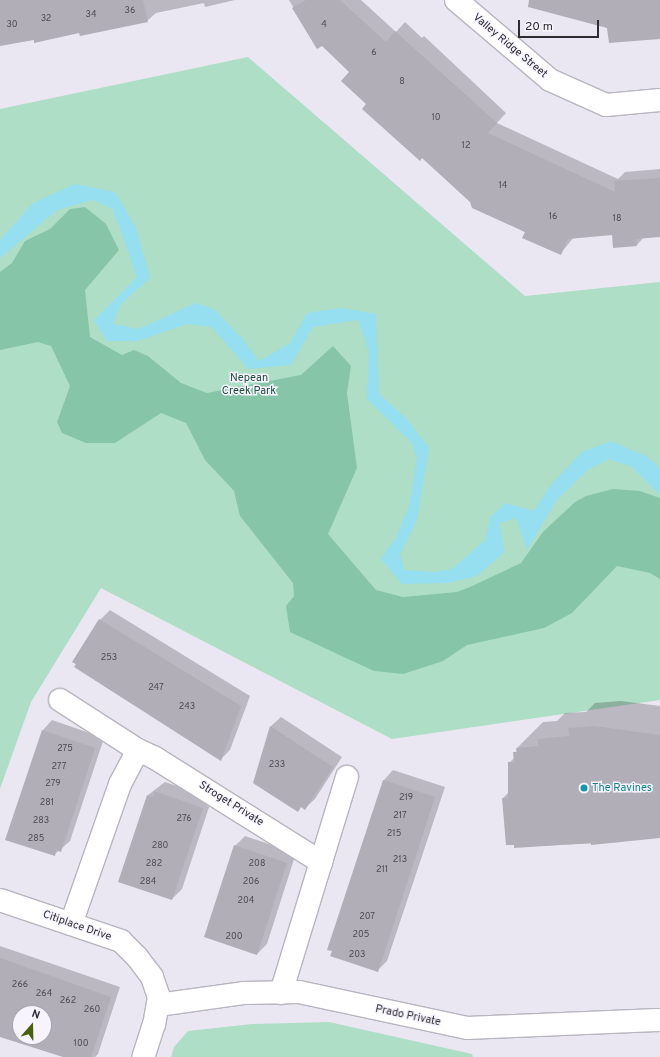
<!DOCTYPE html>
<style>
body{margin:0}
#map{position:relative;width:660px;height:1057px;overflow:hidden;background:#eae7f2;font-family:Overpass,sans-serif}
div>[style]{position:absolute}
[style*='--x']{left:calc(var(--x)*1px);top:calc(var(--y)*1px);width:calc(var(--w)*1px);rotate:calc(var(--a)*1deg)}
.green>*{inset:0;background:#aedec6}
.forest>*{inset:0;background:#87c5a8}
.water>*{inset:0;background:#95dff0}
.shadow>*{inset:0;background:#0003}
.building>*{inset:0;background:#b1aeb8}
.roads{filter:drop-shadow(1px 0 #b7b5bf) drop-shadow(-1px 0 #b7b5bf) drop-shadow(0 1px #b7b5bf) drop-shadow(0 -1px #b7b5bf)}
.minor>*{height:22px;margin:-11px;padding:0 11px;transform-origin:11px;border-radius:11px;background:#fff}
.dots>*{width:11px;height:11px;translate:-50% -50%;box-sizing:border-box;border:2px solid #f7f4ff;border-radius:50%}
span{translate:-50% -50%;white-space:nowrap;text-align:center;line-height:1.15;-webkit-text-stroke:3px #f7f4ff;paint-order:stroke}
.number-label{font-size:9px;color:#4e4c52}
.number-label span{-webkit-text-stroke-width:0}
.street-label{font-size:11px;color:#2d2c30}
.park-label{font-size:11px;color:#1c4e3a}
.culture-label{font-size:11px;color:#0d838f}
.left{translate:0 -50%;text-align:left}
.north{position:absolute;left:12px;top:1005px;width:40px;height:40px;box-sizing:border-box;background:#f7f4ff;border:1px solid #a6a4ac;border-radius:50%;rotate:20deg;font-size:11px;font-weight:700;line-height:16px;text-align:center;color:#2d2c30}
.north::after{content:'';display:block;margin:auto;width:14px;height:18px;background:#49600c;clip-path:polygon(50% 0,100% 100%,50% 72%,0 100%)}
.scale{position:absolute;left:518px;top:20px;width:81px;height:18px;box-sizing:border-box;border:2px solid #2d2c30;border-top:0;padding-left:5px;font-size:12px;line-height:14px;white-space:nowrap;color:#2d2c30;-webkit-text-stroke:3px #f7f4ff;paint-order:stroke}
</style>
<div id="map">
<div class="green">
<i style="clip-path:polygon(248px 57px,525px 296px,660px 282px,660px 700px,392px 739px,101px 588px,31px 702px,0 789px,0 109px)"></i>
<i style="clip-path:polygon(329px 1022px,472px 1054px,473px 1057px,171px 1057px,174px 1047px,188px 1031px,252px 1024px)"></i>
</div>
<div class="forest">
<i style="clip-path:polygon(85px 207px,106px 224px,119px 250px,85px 290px,90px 337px,122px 355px,134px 350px,148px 356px,181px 383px,207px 393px,301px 375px,333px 346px,351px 366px,347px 393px,357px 468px,328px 534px,376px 590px,403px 597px,457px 592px,470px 587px,521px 563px,543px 532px,575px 502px,586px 496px,613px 489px,640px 491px,660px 498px,660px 579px,650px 573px,617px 566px,572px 613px,544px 628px,467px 645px,443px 661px,403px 674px,374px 671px,290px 632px,286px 606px,294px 596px,293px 583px,240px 516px,234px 491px,205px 460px,186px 423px,161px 413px,115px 443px,86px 443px,62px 433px,57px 422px,70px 386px,51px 346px,38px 342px,0 350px,0 272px,12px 263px,25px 241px,50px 229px,70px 209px)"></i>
</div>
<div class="water">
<i style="clip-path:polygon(75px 184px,115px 192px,136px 228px,150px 278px,120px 305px,113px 324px,139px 329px,195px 303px,214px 309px,243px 339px,259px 361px,290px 343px,307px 313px,342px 308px,376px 314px,379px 394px,407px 419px,429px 448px,417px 520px,400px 554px,404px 570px,436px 572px,452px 569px,485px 540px,491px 516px,505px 503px,534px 511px,549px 487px,582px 452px,611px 441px,646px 456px,660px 468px,660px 495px,632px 467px,609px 459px,589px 469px,556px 501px,527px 550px,516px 518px,500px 523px,504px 552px,477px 576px,448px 583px,402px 584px,381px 559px,396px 537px,409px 507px,417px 457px,411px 442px,367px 399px,369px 352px,358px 320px,313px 327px,291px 365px,248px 369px,212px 327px,187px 324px,138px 341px,107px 341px,94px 320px,137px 277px,113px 209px,93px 200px,57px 210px,0 258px,0 240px,33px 203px)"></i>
</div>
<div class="shadow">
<i style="clip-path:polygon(0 0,235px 0,205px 7px,204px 3px,156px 13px,147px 21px,0 45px)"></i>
<i style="clip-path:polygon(289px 0,361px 0,396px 32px,405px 22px,422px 38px,424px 36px,506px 113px,497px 123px,618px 179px,625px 172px,660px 169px,660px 236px,644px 237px,637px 245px,613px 234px,574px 237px,561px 253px,471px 201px,367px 104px,351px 72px,322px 45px,317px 48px)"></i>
<i style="clip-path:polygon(110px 610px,250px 696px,230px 750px,220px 760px,73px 662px,100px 620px)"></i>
<i style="clip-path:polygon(621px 701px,660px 706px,660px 837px,625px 840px,622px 842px,515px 847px,503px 798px,509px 792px,509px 763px,515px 757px,517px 748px,543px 722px,557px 721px,565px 713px,586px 712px,595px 703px)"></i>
<i style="clip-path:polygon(281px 717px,342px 757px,315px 799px,305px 808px,302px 806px,298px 810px,254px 782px,271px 726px)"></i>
<i style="clip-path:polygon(52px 720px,104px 738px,70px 841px,55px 854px,43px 730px)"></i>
<i style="clip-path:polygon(393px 770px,445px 787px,387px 961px,377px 971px,384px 780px)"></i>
<i style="clip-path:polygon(165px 782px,212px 798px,182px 889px,172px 899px,148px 795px)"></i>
<i style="clip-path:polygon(245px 836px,296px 853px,267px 944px,257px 954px,235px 846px)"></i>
<i style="clip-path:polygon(evenodd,0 946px,120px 987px,98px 1054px,95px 1057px,69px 1057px,0 1034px,0 946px,20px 1013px,44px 1013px,44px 1037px,20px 1037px,20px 1013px)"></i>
</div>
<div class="building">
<i style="clip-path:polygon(0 0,143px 0,148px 22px,80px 36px,79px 33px,34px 43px,34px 40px,0 46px)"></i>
<i style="clip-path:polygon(306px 0,340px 0,386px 42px,395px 31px,497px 123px,488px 133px,615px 192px,614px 181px,660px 178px,660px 237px,636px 239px,637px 246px,613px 248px,612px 235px,568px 239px,561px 255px,522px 238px,525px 232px,472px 208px,470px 202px,422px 158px,420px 161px,362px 109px,366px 104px,341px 81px,349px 72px,322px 46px,317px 49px,292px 8px)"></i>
<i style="clip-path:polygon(529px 0,660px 0,660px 39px,609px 43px,607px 28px,528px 7px)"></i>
<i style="clip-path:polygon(99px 619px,241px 706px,221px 761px,74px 667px,76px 664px,72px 662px)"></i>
<i style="clip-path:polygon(270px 726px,333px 767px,305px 810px,301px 807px,298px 812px,253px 783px)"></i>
<i style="clip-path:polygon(594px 726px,660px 735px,660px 838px,591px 845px,591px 843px,514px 848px,514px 845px,506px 845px,502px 798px,508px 798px,508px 762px,514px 762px,513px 752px,517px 752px,516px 748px,538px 746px,538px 739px,569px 736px,568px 728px)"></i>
<i style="clip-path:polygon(42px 730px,95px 748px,61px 852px,56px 850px,55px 856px,5px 840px)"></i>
<i style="clip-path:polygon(383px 780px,435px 797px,378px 972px,330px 956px,332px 951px,327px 950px)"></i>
<i style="clip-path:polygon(154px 791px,203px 808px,172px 900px,118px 882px,147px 795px,153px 797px)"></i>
<i style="clip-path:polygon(234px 845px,287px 863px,257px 955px,204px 937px)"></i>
<i style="clip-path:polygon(evenodd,0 958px,111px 997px,91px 1057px,63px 1057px,0 1037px,0 958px,20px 1013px,44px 1013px,44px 1037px,20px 1037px,20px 1013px)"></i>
</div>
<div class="roads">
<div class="minor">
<i style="--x:456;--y:0;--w:123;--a:40.4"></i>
<i style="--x:550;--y:80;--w:61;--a:24.1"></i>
<i style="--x:606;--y:105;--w:54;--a:-5.3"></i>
<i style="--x:60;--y:700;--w:93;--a:32.7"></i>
<i style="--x:321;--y:862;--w:89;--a:-73"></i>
<i style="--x:0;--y:900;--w:128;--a:18.7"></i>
<i style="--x:121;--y:941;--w:23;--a:45"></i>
<i style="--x:137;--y:957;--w:25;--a:53"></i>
<i style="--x:152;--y:977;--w:21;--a:71"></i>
<i style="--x:159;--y:997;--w:27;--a:100"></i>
<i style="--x:154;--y:1024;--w:35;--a:108"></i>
<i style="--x:71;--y:924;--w:148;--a:-70.7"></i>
<i style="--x:120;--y:784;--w:38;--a:-62"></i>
<i style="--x:138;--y:750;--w:19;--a:25"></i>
<i style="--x:155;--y:758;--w:196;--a:32.1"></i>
<i style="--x:321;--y:862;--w:137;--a:107"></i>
<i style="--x:158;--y:1005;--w:86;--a:-8"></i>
<i style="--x:243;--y:993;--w:56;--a:-1"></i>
<i style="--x:299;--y:992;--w:172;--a:12.1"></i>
<i style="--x:467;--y:1028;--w:193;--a:-2.4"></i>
</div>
</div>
<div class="dots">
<i style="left:584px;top:788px;background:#0f9aa8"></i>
</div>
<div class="number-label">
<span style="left:130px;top:11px">36</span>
<span style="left:91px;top:15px">34</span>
<span style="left:46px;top:19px">32</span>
<span style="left:12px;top:25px">30</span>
<span style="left:324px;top:25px">4</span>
<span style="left:374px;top:53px">6</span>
<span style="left:402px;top:82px">8</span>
<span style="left:436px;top:118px">10</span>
<span style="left:466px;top:146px">12</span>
<span style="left:503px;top:186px">14</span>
<span style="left:553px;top:217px">16</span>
<span style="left:617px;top:219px">18</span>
<span style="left:109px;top:658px">253</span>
<span style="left:156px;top:688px">247</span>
<span style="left:187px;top:707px">243</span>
<span style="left:65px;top:749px">275</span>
<span style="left:277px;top:765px">233</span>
<span style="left:59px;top:767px">277</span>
<span style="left:53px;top:784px">279</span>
<span style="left:406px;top:798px">219</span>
<span style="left:47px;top:803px">281</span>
<span style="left:400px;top:816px">217</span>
<span style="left:184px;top:819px">276</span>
<span style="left:41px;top:821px">283</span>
<span style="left:394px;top:834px">215</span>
<span style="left:36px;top:839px">285</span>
<span style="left:160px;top:846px">280</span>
<span style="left:400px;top:860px">213</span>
<span style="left:154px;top:864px">282</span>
<span style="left:257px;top:864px">208</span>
<span style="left:382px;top:870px">211</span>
<span style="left:148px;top:882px">284</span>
<span style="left:251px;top:882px">206</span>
<span style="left:246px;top:901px">204</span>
<span style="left:367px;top:917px">207</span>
<span style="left:361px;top:935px">205</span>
<span style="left:234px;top:937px">200</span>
<span style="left:357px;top:955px">203</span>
<span style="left:20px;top:985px">266</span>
<span style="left:44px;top:994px">264</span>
<span style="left:68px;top:1001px">262</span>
<span style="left:92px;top:1010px">260</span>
<span style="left:81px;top:1044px">100</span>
</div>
<div class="street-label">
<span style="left:510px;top:46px;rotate:40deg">Valley Ridge Street</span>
<span style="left:231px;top:804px;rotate:32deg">Stroget Private</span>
<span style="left:77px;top:926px;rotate:19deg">Citiplace Drive</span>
<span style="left:408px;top:1016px;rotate:12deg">Prado Private</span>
</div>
<div class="park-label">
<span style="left:249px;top:385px">Nepean<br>Creek Park</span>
</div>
<div class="culture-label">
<span class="left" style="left:592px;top:788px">The Ravines</span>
</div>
<div class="north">N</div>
<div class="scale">20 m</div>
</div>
